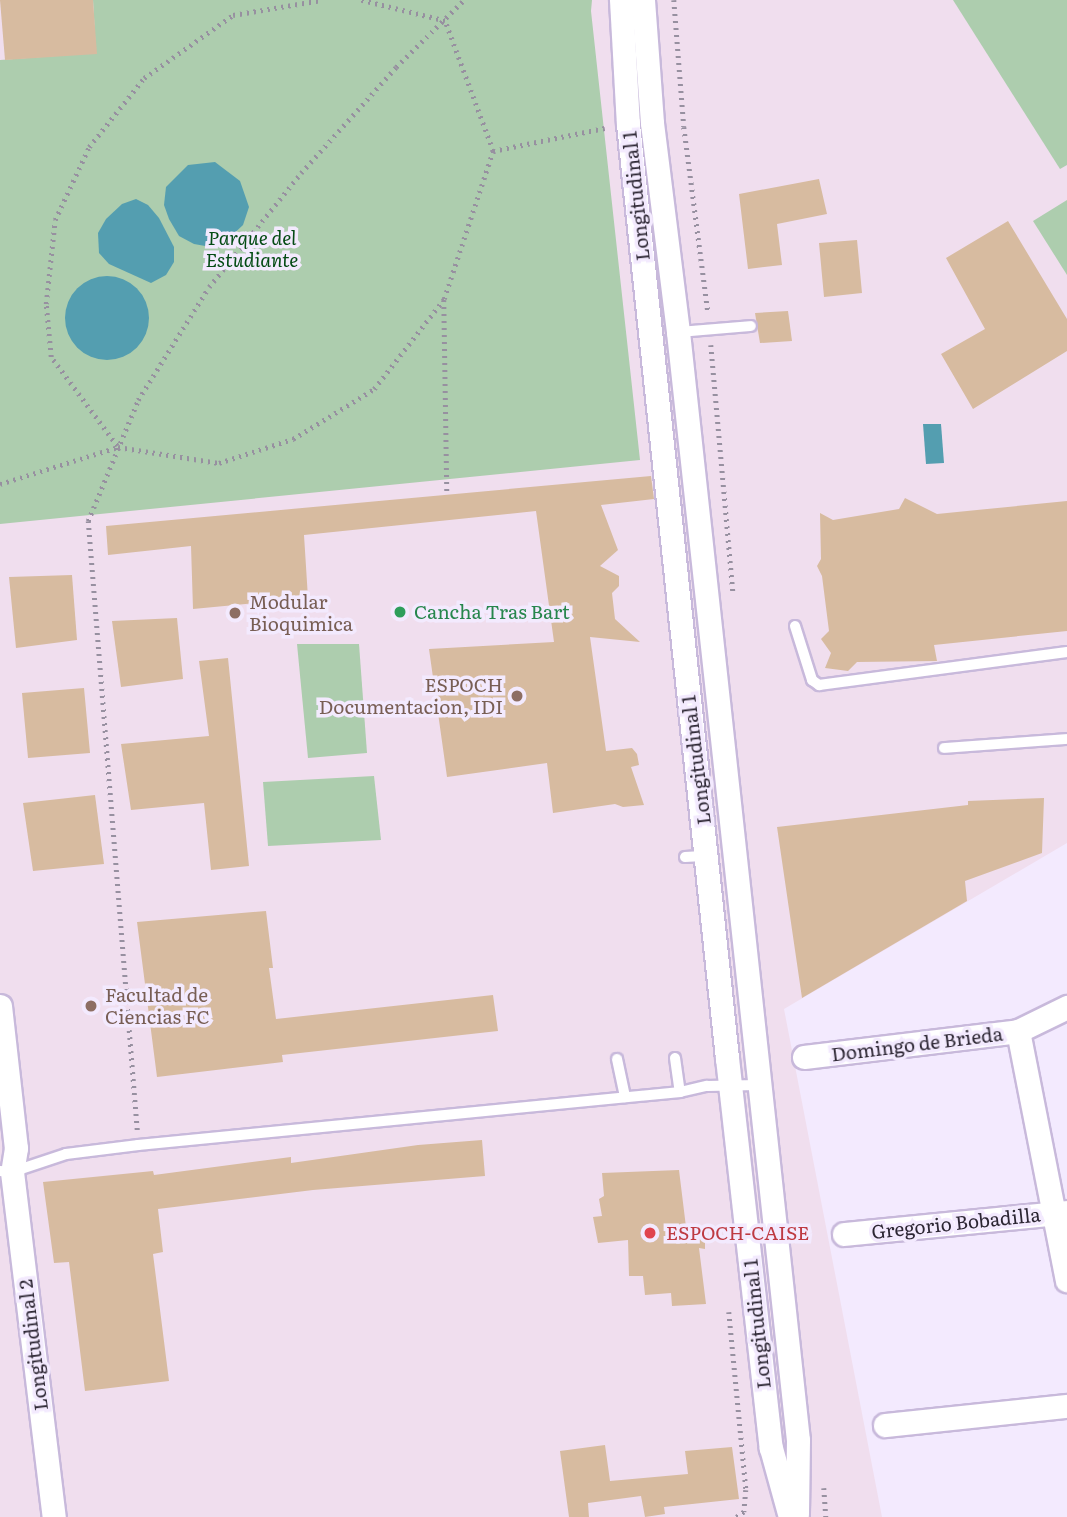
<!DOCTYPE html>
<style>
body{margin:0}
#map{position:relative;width:1067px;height:1517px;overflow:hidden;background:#f3eafe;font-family:Literata,serif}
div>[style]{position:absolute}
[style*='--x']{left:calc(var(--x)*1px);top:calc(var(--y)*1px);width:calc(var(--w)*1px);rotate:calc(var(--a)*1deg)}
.education>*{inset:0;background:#f0deee}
.green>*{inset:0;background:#adcdae}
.water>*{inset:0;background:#549eb0}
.round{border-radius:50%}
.building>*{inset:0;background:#d7bba0}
.path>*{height:4.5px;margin-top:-2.25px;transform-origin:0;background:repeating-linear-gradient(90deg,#9790a0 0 2px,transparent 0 7px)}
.roads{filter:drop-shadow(2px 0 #c8b9db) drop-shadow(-2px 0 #c8b9db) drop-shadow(0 2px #c8b9db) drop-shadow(0 -2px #c8b9db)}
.service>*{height:10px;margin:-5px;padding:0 5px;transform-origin:5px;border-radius:5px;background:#fff}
.minor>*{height:23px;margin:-11.5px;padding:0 11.5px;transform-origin:11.5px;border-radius:11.5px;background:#fff}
.dots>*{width:19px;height:19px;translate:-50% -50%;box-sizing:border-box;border:4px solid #f3eafe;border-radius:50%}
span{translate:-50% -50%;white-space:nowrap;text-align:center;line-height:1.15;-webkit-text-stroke:7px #f3eafe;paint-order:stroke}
.street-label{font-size:19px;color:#2c2633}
.park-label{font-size:19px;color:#044b14;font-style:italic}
.education-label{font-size:19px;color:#785e54}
.left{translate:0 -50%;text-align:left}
.right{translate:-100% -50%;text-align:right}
.leisure-label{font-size:19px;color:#27864d}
.health-label{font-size:19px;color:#be3a42}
</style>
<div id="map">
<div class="education">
<i style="clip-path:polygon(0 0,1067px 0,1067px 843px,784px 1009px,882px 1517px,0 1517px)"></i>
</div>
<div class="green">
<i style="clip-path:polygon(93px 0,592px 0,591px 11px,640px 460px,0 524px,0 60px,96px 53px)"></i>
<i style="clip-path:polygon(953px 0,1067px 0,1067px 165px,1060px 169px)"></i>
<i style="clip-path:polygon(1067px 200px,1067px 275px,1033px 221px)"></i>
<i style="clip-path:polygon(297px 644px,359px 644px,367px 753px,308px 758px)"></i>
<i style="clip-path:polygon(374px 776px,381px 840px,268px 846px,263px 782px)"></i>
</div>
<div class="water">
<i style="clip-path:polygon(215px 162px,240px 181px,249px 207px,243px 225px,227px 240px,211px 247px,194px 244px,179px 236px,169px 219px,164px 205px,166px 187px,188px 165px)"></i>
<i style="clip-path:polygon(136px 199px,148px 205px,159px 218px,174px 247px,174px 262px,166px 275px,151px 283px,109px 264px,99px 253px,98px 233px,106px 219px,122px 204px)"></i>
<i class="round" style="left:65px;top:276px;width:84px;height:84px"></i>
<i style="clip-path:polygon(923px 424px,941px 424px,944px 463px,926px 464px)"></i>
</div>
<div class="building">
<i style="clip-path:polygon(0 0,93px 0,97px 54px,5px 60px)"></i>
<i style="clip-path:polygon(819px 179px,827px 214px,777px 224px,782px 265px,748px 269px,739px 194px)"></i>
<i style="clip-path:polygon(1008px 221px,1067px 319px,1067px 351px,973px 409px,941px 354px,985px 329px,946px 258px)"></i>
<i style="clip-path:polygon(857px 240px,862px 293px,824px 297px,819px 243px)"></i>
<i style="clip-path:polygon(788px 311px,792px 341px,760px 343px,755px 313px)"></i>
<i style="clip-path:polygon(651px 476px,654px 499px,601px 505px,618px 550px,600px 566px,619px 576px,619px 586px,612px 593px,615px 619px,640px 642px,590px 637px,606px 751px,632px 748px,637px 754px,639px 765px,631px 767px,644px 805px,623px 807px,615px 804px,553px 813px,547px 763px,447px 777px,429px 649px,554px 642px,536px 511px,304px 535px,308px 598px,193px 609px,191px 546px,108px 555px,106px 526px)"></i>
<i style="clip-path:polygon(905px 498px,937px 514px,1067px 501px,1067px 631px,934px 645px,937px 661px,857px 662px,848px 671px,825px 668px,831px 653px,821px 639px,829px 631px,822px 576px,817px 566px,821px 559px,820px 513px,833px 520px,899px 509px)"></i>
<i style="clip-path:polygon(72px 575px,77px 640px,16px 648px,9px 577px)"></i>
<i style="clip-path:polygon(177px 618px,183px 679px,121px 687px,112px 621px)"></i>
<i style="clip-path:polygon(228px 658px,249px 866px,211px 870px,204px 803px,131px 810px,121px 744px,209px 736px,199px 661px)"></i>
<i style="clip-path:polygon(84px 688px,90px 753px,28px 758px,22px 693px)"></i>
<i style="clip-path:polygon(95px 795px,104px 864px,33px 871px,23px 803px)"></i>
<i style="clip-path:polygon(1044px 798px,1042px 853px,965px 881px,967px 901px,802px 998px,777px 827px,968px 805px,968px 801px)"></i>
<i style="clip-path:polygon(266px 911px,273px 968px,269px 968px,276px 1019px,493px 995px,498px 1031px,282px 1055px,283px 1062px,157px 1077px,137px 922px)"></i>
<i style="clip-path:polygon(482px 1140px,485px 1176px,313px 1190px,158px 1209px,163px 1252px,153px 1254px,169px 1381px,85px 1391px,69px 1262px,54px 1263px,43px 1182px,153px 1171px,154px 1175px,291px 1157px,291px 1163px,418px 1145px)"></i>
<i style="clip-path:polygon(679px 1170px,686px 1227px,705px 1227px,705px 1249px,699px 1248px,706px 1304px,672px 1306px,671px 1293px,645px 1295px,643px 1276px,629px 1276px,628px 1240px,598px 1243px,593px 1217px,602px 1216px,599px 1199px,604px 1196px,602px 1173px)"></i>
<i style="clip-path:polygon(605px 1445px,610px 1481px,688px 1474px,685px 1451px,732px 1447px,739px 1499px,664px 1507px,665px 1514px,645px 1517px,641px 1496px,588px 1503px,589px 1517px,569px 1517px,560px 1451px)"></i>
</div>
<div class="path">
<i style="--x:674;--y:0;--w:127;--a:85.5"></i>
<i style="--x:684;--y:127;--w:187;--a:82.6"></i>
<i style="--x:493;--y:151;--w:114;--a:-11.6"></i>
<i style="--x:444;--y:300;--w:195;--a:89.1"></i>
<i style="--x:711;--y:345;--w:247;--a:84.9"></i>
<i style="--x:117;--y:446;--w:111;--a:-126.6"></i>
<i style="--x:51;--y:357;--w:53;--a:-95.4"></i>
<i style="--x:46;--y:304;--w:84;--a:-83.9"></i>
<i style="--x:55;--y:220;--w:81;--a:-65"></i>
<i style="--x:89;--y:147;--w:88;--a:-51.4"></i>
<i style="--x:144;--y:78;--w:109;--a:-35.3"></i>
<i style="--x:233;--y:15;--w:90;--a:-9.6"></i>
<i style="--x:0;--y:484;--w:124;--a:-17.4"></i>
<i style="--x:118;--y:447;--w:102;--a:9"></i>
<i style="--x:219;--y:463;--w:78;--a:-18"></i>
<i style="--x:293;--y:439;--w:95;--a:-31.7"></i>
<i style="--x:374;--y:389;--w:114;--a:-52.1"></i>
<i style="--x:444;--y:299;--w:156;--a:-71.7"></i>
<i style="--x:493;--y:151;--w:139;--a:-110.3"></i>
<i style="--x:445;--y:21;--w:88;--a:-166.1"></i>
<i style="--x:137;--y:1130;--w:611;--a:-94.6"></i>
<i style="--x:88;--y:521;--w:131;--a:-67.5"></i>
<i style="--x:138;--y:400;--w:133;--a:-57.9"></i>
<i style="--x:209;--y:287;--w:146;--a:-51.1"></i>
<i style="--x:301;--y:173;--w:142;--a:-48.1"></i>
<i style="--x:396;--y:67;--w:95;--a:-44.6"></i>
<i style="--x:729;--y:1312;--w:179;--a:84.5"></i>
<i style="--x:746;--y:1490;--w:22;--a:95"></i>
<i style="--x:744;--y:1512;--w:9;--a:144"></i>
<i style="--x:824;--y:1488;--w:29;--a:86"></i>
</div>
<div class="roads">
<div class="service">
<i style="--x:678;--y:332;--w:73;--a:-4.7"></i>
<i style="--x:795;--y:626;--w:57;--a:72.5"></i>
<i style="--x:812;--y:680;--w:9;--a:36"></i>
<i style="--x:819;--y:685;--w:250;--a:-7.6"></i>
<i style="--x:944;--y:748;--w:123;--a:-4.2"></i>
<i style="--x:685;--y:857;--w:22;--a:-3"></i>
<i style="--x:675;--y:1058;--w:34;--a:82"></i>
<i style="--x:617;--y:1059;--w:39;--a:78"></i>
<i style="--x:0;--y:1171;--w:12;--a:5"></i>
<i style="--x:12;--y:1172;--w:57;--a:-18.4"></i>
<i style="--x:66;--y:1154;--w:73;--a:-7.1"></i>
<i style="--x:138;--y:1145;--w:545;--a:-5.58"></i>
<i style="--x:680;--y:1092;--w:28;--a:-13"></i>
<i style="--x:707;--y:1086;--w:51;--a:-1.1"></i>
</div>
<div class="minor">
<i style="--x:621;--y:0;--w:124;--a:86.8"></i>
<i style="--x:628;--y:124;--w:939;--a:83.95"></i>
<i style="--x:727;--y:1058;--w:392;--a:83.6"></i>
<i style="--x:771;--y:1448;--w:72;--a:74.6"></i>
<i style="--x:643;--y:0;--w:123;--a:85.8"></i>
<i style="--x:652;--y:123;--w:211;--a:82.9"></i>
<i style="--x:678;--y:332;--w:1114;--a:83.82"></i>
<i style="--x:798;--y:1440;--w:74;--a:90.8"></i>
<i style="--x:0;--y:1006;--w:143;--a:83.6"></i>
<i style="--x:16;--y:1148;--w:24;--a:99"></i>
<i style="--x:12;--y:1172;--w:348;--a:83.1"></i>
<i style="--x:1018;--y:1031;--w:254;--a:78.9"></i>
<i style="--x:804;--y:1057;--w:216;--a:-6.9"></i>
<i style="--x:1018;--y:1031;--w:55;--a:-26.1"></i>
<i style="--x:844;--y:1234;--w:224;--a:-5.6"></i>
<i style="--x:885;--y:1425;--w:183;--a:-6"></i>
</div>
</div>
<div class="dots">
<i style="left:400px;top:612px;background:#2e9e5b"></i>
<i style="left:235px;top:613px;background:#8d6e63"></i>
<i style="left:517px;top:696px;background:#8d6e63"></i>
<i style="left:91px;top:1006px;background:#8d6e63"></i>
<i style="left:650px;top:1233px;background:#e0444e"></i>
</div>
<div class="street-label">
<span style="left:636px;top:196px;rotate:-96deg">Longitudinal 1</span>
<span style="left:696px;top:760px;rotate:-97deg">Longitudinal 1</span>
<span style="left:917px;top:1044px;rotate:-7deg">Domingo de Brieda</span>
<span style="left:956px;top:1223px;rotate:-6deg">Gregorio Bobadilla</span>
<span style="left:757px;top:1324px;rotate:-96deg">Longitudinal 1</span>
<span style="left:33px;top:1345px;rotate:-97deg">Longitudinal 2</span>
</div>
<div class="park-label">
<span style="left:252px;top:249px">Parque del<br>Estudiante</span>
</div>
<div class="education-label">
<span class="left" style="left:249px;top:613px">Modular<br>Bioquimica</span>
<span class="right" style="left:503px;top:696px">ESPOCH<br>Documentacion, IDI</span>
<span class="left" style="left:105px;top:1006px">Facultad de<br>Ciencias FC</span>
</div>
<div class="leisure-label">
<span class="left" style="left:414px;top:612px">Cancha Tras Bart</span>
</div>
<div class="health-label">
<span class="left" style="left:666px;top:1233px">ESPOCH-CAISE</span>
</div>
</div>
